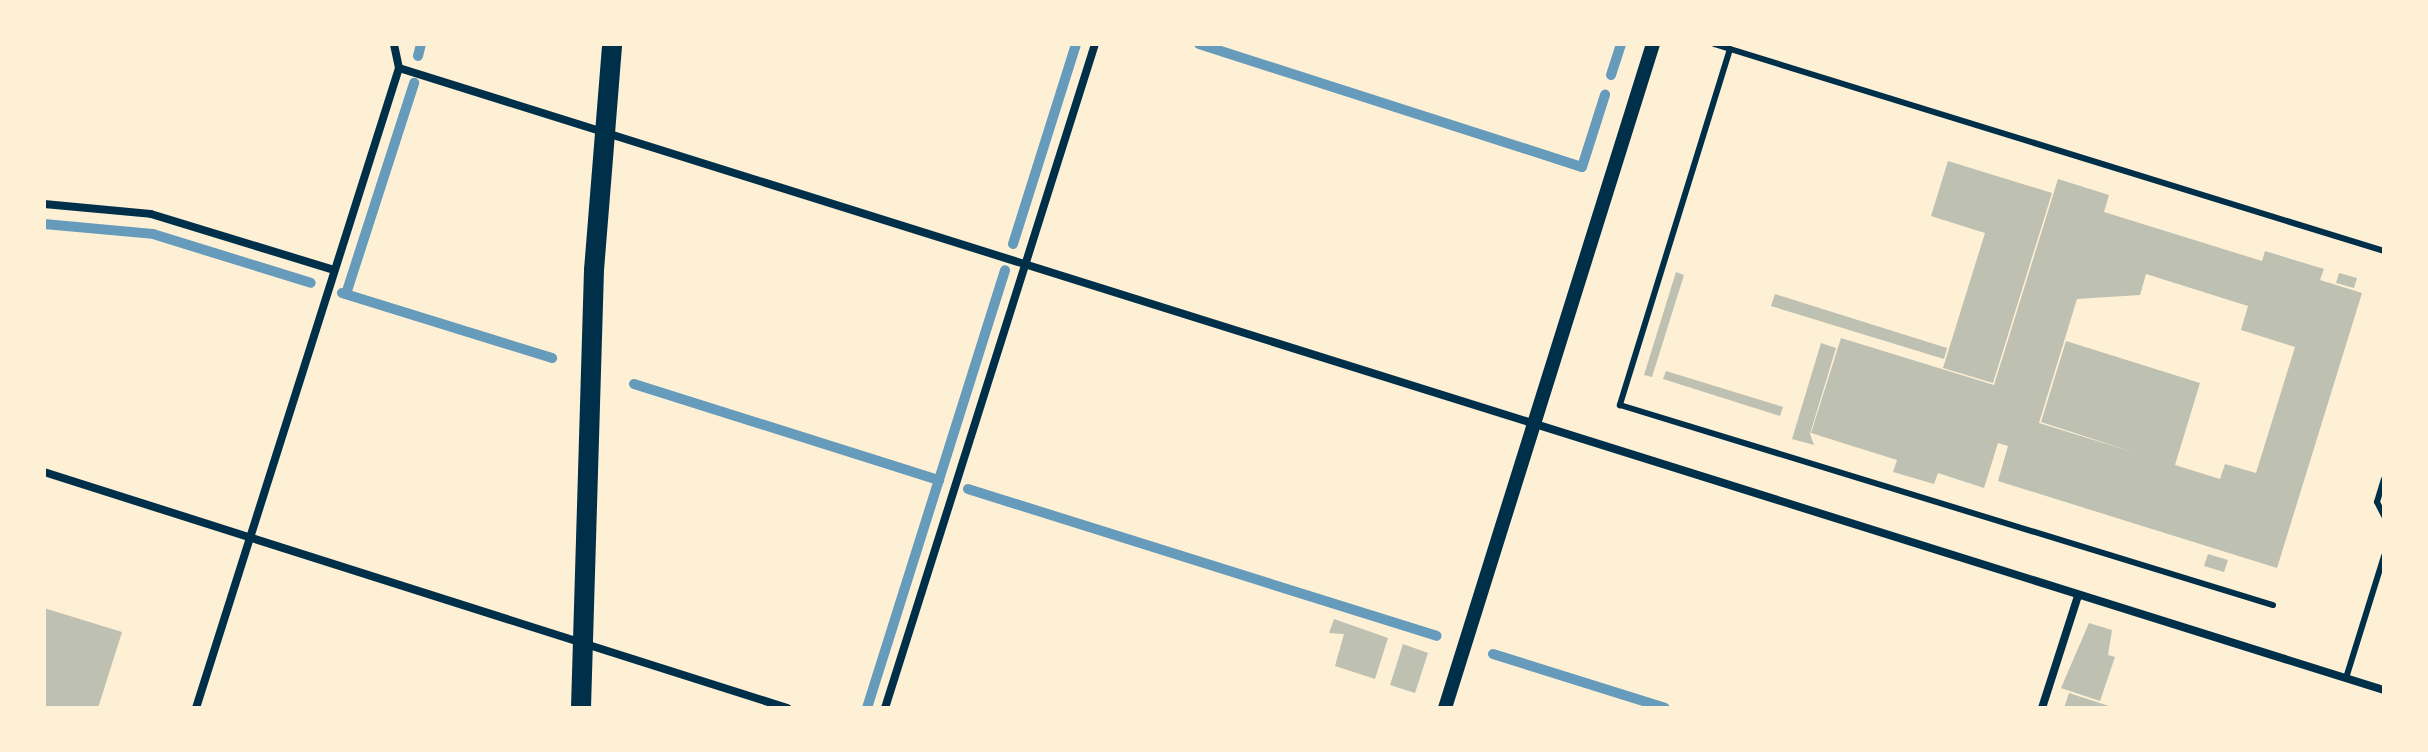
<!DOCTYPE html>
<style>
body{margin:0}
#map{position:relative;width:2428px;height:752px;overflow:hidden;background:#fdf0d5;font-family:"IBM Plex Sans",sans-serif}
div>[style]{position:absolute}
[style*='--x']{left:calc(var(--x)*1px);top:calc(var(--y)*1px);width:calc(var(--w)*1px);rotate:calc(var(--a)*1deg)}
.stream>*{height:10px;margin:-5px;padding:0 5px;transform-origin:5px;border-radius:5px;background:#669bbc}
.building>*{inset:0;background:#bec0b2}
.service>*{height:6px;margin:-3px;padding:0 3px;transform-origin:3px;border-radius:3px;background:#003049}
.minor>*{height:8px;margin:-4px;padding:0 4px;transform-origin:4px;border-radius:4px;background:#003049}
.tertiary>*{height:14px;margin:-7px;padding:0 7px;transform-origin:7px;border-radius:7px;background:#003049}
.primary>*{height:20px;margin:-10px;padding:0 10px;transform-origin:10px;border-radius:10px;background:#003049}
span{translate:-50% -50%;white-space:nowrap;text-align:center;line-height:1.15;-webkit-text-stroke:8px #fdf0d5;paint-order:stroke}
.frame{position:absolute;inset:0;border:46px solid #fdf0d5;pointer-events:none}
</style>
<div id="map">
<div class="stream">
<i style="--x:1199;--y:44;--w:402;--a:17.8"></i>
<i style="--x:1582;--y:167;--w:76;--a:-72.3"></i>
<i style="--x:418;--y:56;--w:12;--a:-76"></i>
<i style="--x:1611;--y:75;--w:33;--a:-72"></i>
<i style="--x:44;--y:224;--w:109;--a:5.2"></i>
<i style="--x:153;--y:234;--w:165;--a:17.2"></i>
<i style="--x:1013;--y:244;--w:210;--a:-72.5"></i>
<i style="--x:342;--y:293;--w:220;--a:17.2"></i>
<i style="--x:346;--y:294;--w:222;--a:-72.1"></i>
<i style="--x:634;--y:384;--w:320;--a:17.5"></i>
<i style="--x:968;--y:489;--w:491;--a:17.4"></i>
<i style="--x:1493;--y:654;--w:180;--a:17.4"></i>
<i style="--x:867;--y:708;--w:459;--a:-72.5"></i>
</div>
<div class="building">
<i style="clip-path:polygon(1948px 161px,2052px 193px,1993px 383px,1943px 368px,1985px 233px,1931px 216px)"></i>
<i style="clip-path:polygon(evenodd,2058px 179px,2109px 195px,2104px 212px,2262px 261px,2265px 251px,2324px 269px,2320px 280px,2362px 293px,2277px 568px,1998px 481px,2008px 446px,1998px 443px,1984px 488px,1938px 473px,1934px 484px,1893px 472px,1897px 460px,1811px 433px,1841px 338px,1994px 385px,2058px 179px,2146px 274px,2248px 306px,2241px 330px,2295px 347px,2256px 473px,2225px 464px,2220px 479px,2175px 465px,2200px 383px,2066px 341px,2041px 422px,2136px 453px,2039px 423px,2077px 299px,2140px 295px,2146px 274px)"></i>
<i style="clip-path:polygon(1676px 272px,1684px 275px,1652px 377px,1644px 375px)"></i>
<i style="clip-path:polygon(2339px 273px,2357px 278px,2354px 288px,2336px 283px)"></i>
<i style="clip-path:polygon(1775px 294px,1947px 348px,1944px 359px,1771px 306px)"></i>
<i style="clip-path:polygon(1821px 343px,1836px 348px,1810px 434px,1814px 445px,1792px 439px)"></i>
<i style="clip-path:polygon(1666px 371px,1783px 407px,1780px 416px,1663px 379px)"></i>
<i style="clip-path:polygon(2208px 554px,2228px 560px,2224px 572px,2204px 566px)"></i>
<i style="clip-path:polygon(44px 608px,122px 632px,98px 708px,44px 708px)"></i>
<i style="clip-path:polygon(1334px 619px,1388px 638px,1375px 679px,1335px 666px,1344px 634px,1329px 633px)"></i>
<i style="clip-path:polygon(2089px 623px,2112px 630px,2108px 655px,2115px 657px,2100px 701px,2061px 688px)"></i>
<i style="clip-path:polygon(1403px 644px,1428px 653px,1415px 693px,1390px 685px)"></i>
<i style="clip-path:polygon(2069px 693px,2112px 707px,2112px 708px,2064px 708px)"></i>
</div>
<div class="service">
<i style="--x:1714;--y:44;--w:701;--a:17.17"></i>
<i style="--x:1730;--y:49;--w:373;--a:107.2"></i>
<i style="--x:1620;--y:405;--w:683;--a:17.03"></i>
<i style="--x:2384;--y:479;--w:24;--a:107"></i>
<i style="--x:2377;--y:502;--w:16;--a:63"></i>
<i style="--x:2346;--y:678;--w:128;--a:-72.7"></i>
</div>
<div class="minor">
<i style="--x:399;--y:68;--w:2080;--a:17.4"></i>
<i style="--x:44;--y:204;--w:107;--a:5.3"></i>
<i style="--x:151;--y:214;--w:191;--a:17"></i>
<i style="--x:44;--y:472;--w:780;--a:17.62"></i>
<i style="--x:196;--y:708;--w:671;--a:-72.4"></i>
<i style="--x:399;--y:68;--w:25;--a:-102"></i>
<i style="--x:885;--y:708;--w:696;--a:-72.45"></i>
<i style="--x:2042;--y:708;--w:118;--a:-72.2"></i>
</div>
<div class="tertiary">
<i style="--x:1445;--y:708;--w:696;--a:-72.61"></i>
</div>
<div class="primary">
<i style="--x:581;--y:708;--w:438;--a:-88.3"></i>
<i style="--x:594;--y:270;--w:227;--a:-85.4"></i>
</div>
<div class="frame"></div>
</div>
